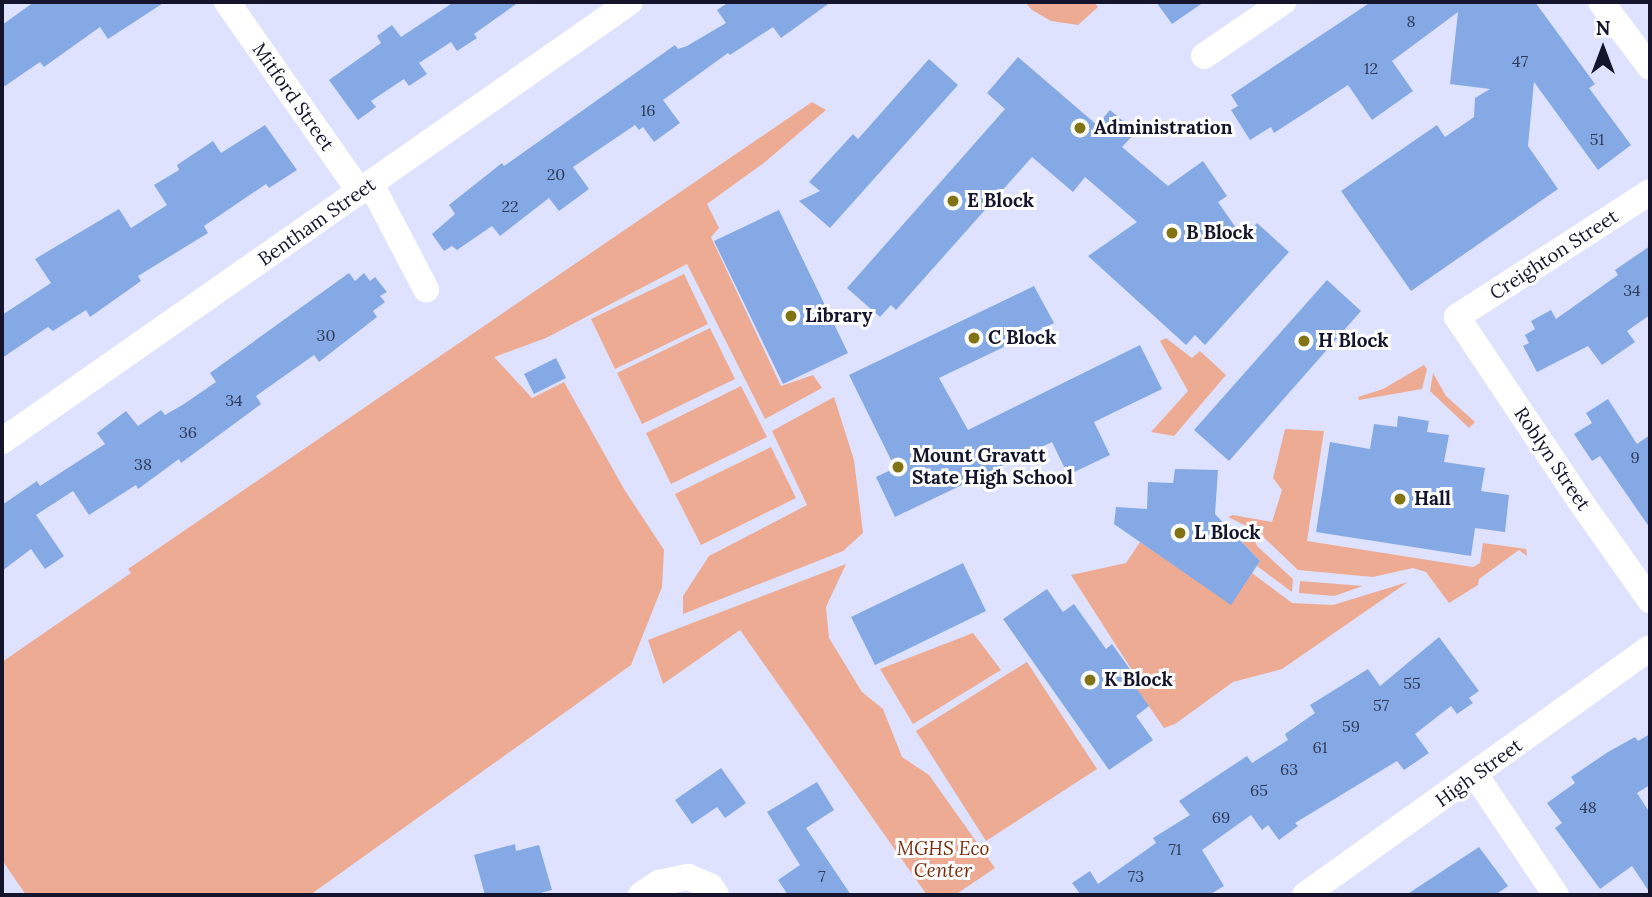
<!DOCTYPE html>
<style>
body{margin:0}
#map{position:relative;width:1652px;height:897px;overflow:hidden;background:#dee2fe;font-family:Lora,serif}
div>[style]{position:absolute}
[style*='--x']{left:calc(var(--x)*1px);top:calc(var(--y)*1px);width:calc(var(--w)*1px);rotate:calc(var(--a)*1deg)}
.green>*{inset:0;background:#eeab94}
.building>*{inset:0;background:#84a9e4}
.street>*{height:26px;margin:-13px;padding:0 13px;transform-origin:13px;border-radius:13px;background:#fff}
.dots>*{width:19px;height:19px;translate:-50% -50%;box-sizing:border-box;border:4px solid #fff;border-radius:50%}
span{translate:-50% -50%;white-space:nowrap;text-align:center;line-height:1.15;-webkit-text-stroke:6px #fff;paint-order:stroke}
.number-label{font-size:16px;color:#303a5b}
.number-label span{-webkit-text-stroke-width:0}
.street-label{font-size:19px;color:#14152d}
.poi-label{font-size:19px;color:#14152d;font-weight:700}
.left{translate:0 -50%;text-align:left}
.park-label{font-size:19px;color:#7d2d0c;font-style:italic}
.frame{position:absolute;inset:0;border:4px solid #14152d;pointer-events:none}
.north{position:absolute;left:1568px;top:14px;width:70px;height:70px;-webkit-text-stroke:5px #fff;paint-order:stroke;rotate:0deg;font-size:19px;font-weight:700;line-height:28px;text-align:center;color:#14152d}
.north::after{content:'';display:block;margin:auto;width:24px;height:32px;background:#14152d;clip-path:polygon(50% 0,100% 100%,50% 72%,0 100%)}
</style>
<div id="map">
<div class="green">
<i style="clip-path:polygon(1025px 2px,1094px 2px,1098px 7px,1078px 25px,1051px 21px,1032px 10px)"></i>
<i style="clip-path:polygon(812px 102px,826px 110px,765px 162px,707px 204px,719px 228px,711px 237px,781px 386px,813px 375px,822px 388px,765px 419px,687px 264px,546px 338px,494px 357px,532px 398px,564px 382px,624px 489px,664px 550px,662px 587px,631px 665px,310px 895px,26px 895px,2px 860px,2px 662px,131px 573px,128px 569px)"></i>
<i style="clip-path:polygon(684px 274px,708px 324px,615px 369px,591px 319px)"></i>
<i style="clip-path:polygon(710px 328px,735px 379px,642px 424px,617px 373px)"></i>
<i style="clip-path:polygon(1166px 338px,1192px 358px,1200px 351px,1226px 375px,1174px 436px,1151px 432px,1188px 391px,1160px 341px)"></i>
<i style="clip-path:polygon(1424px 365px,1427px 369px,1422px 389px,1359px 400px,1358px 397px,1383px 389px)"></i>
<i style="clip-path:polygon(1433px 373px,1446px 396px,1475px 422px,1469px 428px,1430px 391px)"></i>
<i style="clip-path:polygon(741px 386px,767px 437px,671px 484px,646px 433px)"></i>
<i style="clip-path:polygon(834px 397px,854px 460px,863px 533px,843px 551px,683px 614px,683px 596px,709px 556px,807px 505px,772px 431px)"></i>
<i style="clip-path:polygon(1285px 429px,1324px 431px,1307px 541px,1473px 567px,1480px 563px,1483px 543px,1526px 549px,1527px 556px,1519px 550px,1479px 579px,1478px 585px,1449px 603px,1426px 572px,1413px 568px,1373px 577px,1298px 570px,1257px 531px,1228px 517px,1233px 515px,1272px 522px,1282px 490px,1273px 478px)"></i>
<i style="clip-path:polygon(771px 447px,796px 498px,701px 545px,675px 494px)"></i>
<i style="clip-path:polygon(1229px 528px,1254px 539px,1257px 546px,1293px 579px,1292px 592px,1257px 566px,1260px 561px)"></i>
<i style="clip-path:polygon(1140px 542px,1231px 604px,1252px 573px,1292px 603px,1333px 605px,1408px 582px,1282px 669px,1233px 682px,1175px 724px,1164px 728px,1132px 682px,1137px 678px,1071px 575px,1126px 563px)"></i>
<i style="clip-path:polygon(846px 564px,826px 607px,829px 638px,862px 692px,883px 709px,902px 757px,929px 775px,995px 868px,955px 895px,927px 895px,740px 630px,663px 684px,648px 640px)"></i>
<i style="clip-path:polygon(1300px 581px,1363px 586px,1334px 596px,1299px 593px)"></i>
<i style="clip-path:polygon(973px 633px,1001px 670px,913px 724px,880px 669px)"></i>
<i style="clip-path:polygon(1027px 662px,1097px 769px,986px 841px,916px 731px)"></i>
</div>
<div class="building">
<i style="clip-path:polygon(34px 2px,165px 2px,108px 39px,100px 27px,44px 67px,40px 62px,2px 88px,2px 25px)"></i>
<i style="clip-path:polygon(454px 2px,519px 2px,474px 34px,477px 38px,457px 51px,451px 42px,419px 63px,427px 74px,409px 86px,404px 79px,371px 101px,376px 107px,358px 120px,329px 80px,381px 43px,377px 36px,392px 25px,401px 37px)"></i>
<i style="clip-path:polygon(729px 2px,831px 2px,781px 38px,773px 27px,730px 55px,728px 53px,663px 100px,680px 123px,654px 142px,643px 127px,639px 130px,635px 125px,573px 167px,589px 189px,559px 211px,549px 198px,500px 236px,492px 226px,457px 250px,452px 246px,444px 251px,432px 234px,455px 214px,449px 205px,502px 163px,504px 166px,675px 45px,678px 49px,687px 46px,726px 23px,717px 10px)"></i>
<i style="clip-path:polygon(1156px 2px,1204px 2px,1172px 24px)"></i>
<i style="clip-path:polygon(1371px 2px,1535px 2px,1595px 84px,1589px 88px,1631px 145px,1598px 170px,1534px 82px,1528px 146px,1558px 189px,1411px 291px,1341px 191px,1437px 125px,1445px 137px,1474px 117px,1475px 98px,1490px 89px,1450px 84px,1458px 12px,1392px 61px,1413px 91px,1372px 120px,1348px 85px,1274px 133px,1271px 127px,1250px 140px,1231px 110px,1238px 106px,1231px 95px)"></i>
<i style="clip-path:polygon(1018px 57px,1097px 125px,1110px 110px,1136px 132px,1122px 147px,1168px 186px,1203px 161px,1227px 196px,1218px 202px,1243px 238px,1257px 223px,1289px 252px,1205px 345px,1195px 335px,1186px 345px,1088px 256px,1137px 222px,1085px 177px,1073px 192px,1032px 157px,896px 310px,891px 305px,880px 317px,847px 288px,1005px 109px,987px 93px)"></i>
<i style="clip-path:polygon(929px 59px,958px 85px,830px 228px,799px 201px,820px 191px,809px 182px,853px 134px,858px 139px)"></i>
<i style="clip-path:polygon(265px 125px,297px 170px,269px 188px,266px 184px,204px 226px,208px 233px,138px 276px,141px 281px,90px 317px,86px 310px,53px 331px,48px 327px,2px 358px,2px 315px,51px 283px,35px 259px,119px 209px,131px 228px,167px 205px,154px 185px,179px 170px,177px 165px,213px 141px,221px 153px)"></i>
<i style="clip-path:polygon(779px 210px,848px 353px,783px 384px,714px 241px)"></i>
<i style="clip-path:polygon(1650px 246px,1650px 315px,1627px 331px,1635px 342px,1602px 365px,1588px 346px,1537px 372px,1523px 346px,1529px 343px,1525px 335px,1535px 329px,1531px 321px,1551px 310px,1556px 319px,1618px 275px,1615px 270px)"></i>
<i style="clip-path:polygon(349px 273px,355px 281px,364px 273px,370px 281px,375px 277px,387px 292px,380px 296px,385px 302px,373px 311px,377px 317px,319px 362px,314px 355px,256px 396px,261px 404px,181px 463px,179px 459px,138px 489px,136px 485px,89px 515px,73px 491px,36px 515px,64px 556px,45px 569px,31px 549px,2px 571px,2px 505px,37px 481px,40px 486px,105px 444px,97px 433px,126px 411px,138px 426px,161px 410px,165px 415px,184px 404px,216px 382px,210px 373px)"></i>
<i style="clip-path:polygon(1327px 280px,1361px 311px,1229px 461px,1194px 430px)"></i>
<i style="clip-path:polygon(1034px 286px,1054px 323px,939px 378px,968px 430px,1140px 345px,1162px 389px,1094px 422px,1110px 455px,1068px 475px,1052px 442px,895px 517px,876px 477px,895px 468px,849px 375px)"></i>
<i style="clip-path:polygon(556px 358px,566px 378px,534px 394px,524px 374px)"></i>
<i style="clip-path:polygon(1608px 399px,1637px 444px,1650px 435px,1650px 528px,1600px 456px,1592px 461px,1574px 434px,1592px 423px,1586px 413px)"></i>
<i style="clip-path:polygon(1398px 416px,1429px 421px,1427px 432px,1449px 435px,1444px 462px,1485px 468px,1481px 491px,1509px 495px,1505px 532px,1475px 528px,1471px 556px,1316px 532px,1330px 442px,1370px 449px,1374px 424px,1397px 427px)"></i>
<i style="clip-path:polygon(1175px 469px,1218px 470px,1215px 514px,1260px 561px,1231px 605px,1114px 524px,1116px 507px,1147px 509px,1148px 482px,1173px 483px)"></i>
<i style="clip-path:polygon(963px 563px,986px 611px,875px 665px,851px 617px)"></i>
<i style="clip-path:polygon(1047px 589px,1063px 612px,1074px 604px,1106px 649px,1112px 644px,1137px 679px,1132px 682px,1149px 706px,1136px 716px,1153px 740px,1109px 770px,1003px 619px)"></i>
<i style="clip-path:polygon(1439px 637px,1479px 691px,1469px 698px,1473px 703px,1457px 714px,1451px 706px,1415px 734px,1429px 753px,1404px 770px,1397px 761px,1295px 823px,1298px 826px,1279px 840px,1268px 825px,1262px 830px,1251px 815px,1202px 850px,1224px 886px,1209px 895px,1081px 895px,1072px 883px,1090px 871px,1098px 884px,1156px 843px,1153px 838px,1190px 815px,1179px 801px,1247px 756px,1252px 763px,1288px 740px,1285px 734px,1315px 713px,1310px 705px,1368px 669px,1380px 686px)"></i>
<i style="clip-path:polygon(1650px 734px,1650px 785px,1637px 793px,1650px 813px,1650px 893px,1632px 866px,1600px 889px,1555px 828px,1562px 823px,1547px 803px,1575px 783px,1571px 777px,1608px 752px,1635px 737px,1638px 741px)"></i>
<i style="clip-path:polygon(721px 768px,746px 803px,725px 818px,717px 807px,692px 824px,675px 800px)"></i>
<i style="clip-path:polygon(817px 782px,834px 810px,806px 828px,851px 895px,788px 895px,778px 880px,800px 865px,767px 812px)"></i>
<i style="clip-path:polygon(515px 844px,516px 851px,539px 845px,552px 890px,533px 895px,485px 895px,474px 855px)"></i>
<i style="clip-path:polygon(1479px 847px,1508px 886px,1495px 895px,1406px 895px)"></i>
</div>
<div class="street">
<i style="--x:227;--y:2;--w:232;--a:55"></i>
<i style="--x:1601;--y:2;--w:81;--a:53"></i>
<i style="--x:1204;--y:56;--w:96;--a:-34.4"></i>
<i style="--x:371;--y:184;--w:119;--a:62.4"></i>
<i style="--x:1650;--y:192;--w:230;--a:147.1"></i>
<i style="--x:1457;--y:317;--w:218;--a:56.2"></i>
<i style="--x:1578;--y:498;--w:125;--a:54.8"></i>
<i style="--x:2;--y:441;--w:766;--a:-34.96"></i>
<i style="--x:1476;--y:776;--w:143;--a:56.1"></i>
<i style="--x:641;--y:895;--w:22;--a:-34"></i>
<i style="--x:659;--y:883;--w:30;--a:-12"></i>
<i style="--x:688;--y:877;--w:24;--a:22"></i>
<i style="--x:710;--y:886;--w:11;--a:56"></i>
<i style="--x:1305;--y:895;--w:424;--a:-35.6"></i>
</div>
<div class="dots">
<i style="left:1080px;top:128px;background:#827315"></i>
<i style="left:953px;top:201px;background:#827315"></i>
<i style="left:1172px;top:233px;background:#827315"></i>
<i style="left:791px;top:316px;background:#827315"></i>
<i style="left:974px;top:338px;background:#827315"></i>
<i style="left:1304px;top:341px;background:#827315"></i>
<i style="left:898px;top:467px;background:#827315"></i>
<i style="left:1400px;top:499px;background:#827315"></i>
<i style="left:1180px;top:533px;background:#827315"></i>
<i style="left:1090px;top:680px;background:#827315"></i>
</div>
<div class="number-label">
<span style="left:1411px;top:21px">8</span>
<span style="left:1520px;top:61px">47</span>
<span style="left:1371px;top:68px">12</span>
<span style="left:648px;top:110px">16</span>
<span style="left:1597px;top:139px">51</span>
<span style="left:556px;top:174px">20</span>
<span style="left:510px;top:206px">22</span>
<span style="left:1632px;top:290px">34</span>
<span style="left:326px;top:335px">30</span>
<span style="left:234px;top:400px">34</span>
<span style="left:188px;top:432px">36</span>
<span style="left:1635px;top:457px">9</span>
<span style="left:143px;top:464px">38</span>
<span style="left:1412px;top:683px">55</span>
<span style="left:1381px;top:705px">57</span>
<span style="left:1351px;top:726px">59</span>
<span style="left:1320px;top:747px">61</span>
<span style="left:1289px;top:769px">63</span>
<span style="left:1259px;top:790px">65</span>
<span style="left:1588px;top:807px">48</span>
<span style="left:1221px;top:817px">69</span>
<span style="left:1175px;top:849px">71</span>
<span style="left:822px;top:876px">7</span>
<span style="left:1136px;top:876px">73</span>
</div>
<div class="street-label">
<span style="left:293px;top:97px;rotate:55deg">Mitford Street</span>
<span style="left:317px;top:222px;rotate:-35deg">Bentham Street</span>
<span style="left:1554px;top:255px;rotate:-33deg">Creighton Street</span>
<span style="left:1552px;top:459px;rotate:56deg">Roblyn Street</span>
<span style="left:1479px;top:773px;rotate:-36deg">High Street</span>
</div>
<div class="poi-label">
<span class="left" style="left:1094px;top:128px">Administration</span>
<span class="left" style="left:967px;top:201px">E Block</span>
<span class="left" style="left:1186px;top:233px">B Block</span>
<span class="left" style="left:805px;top:316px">Library</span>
<span class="left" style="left:988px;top:338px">C Block</span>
<span class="left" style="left:1318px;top:341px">H Block</span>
<span class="left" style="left:912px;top:467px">Mount Gravatt<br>State High School</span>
<span class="left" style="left:1414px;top:499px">Hall</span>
<span class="left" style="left:1194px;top:533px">L Block</span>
<span class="left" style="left:1104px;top:680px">K Block</span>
</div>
<div class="park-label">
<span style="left:943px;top:860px">MGHS Eco<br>Center</span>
</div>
<div class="frame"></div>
<div class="north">N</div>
</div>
